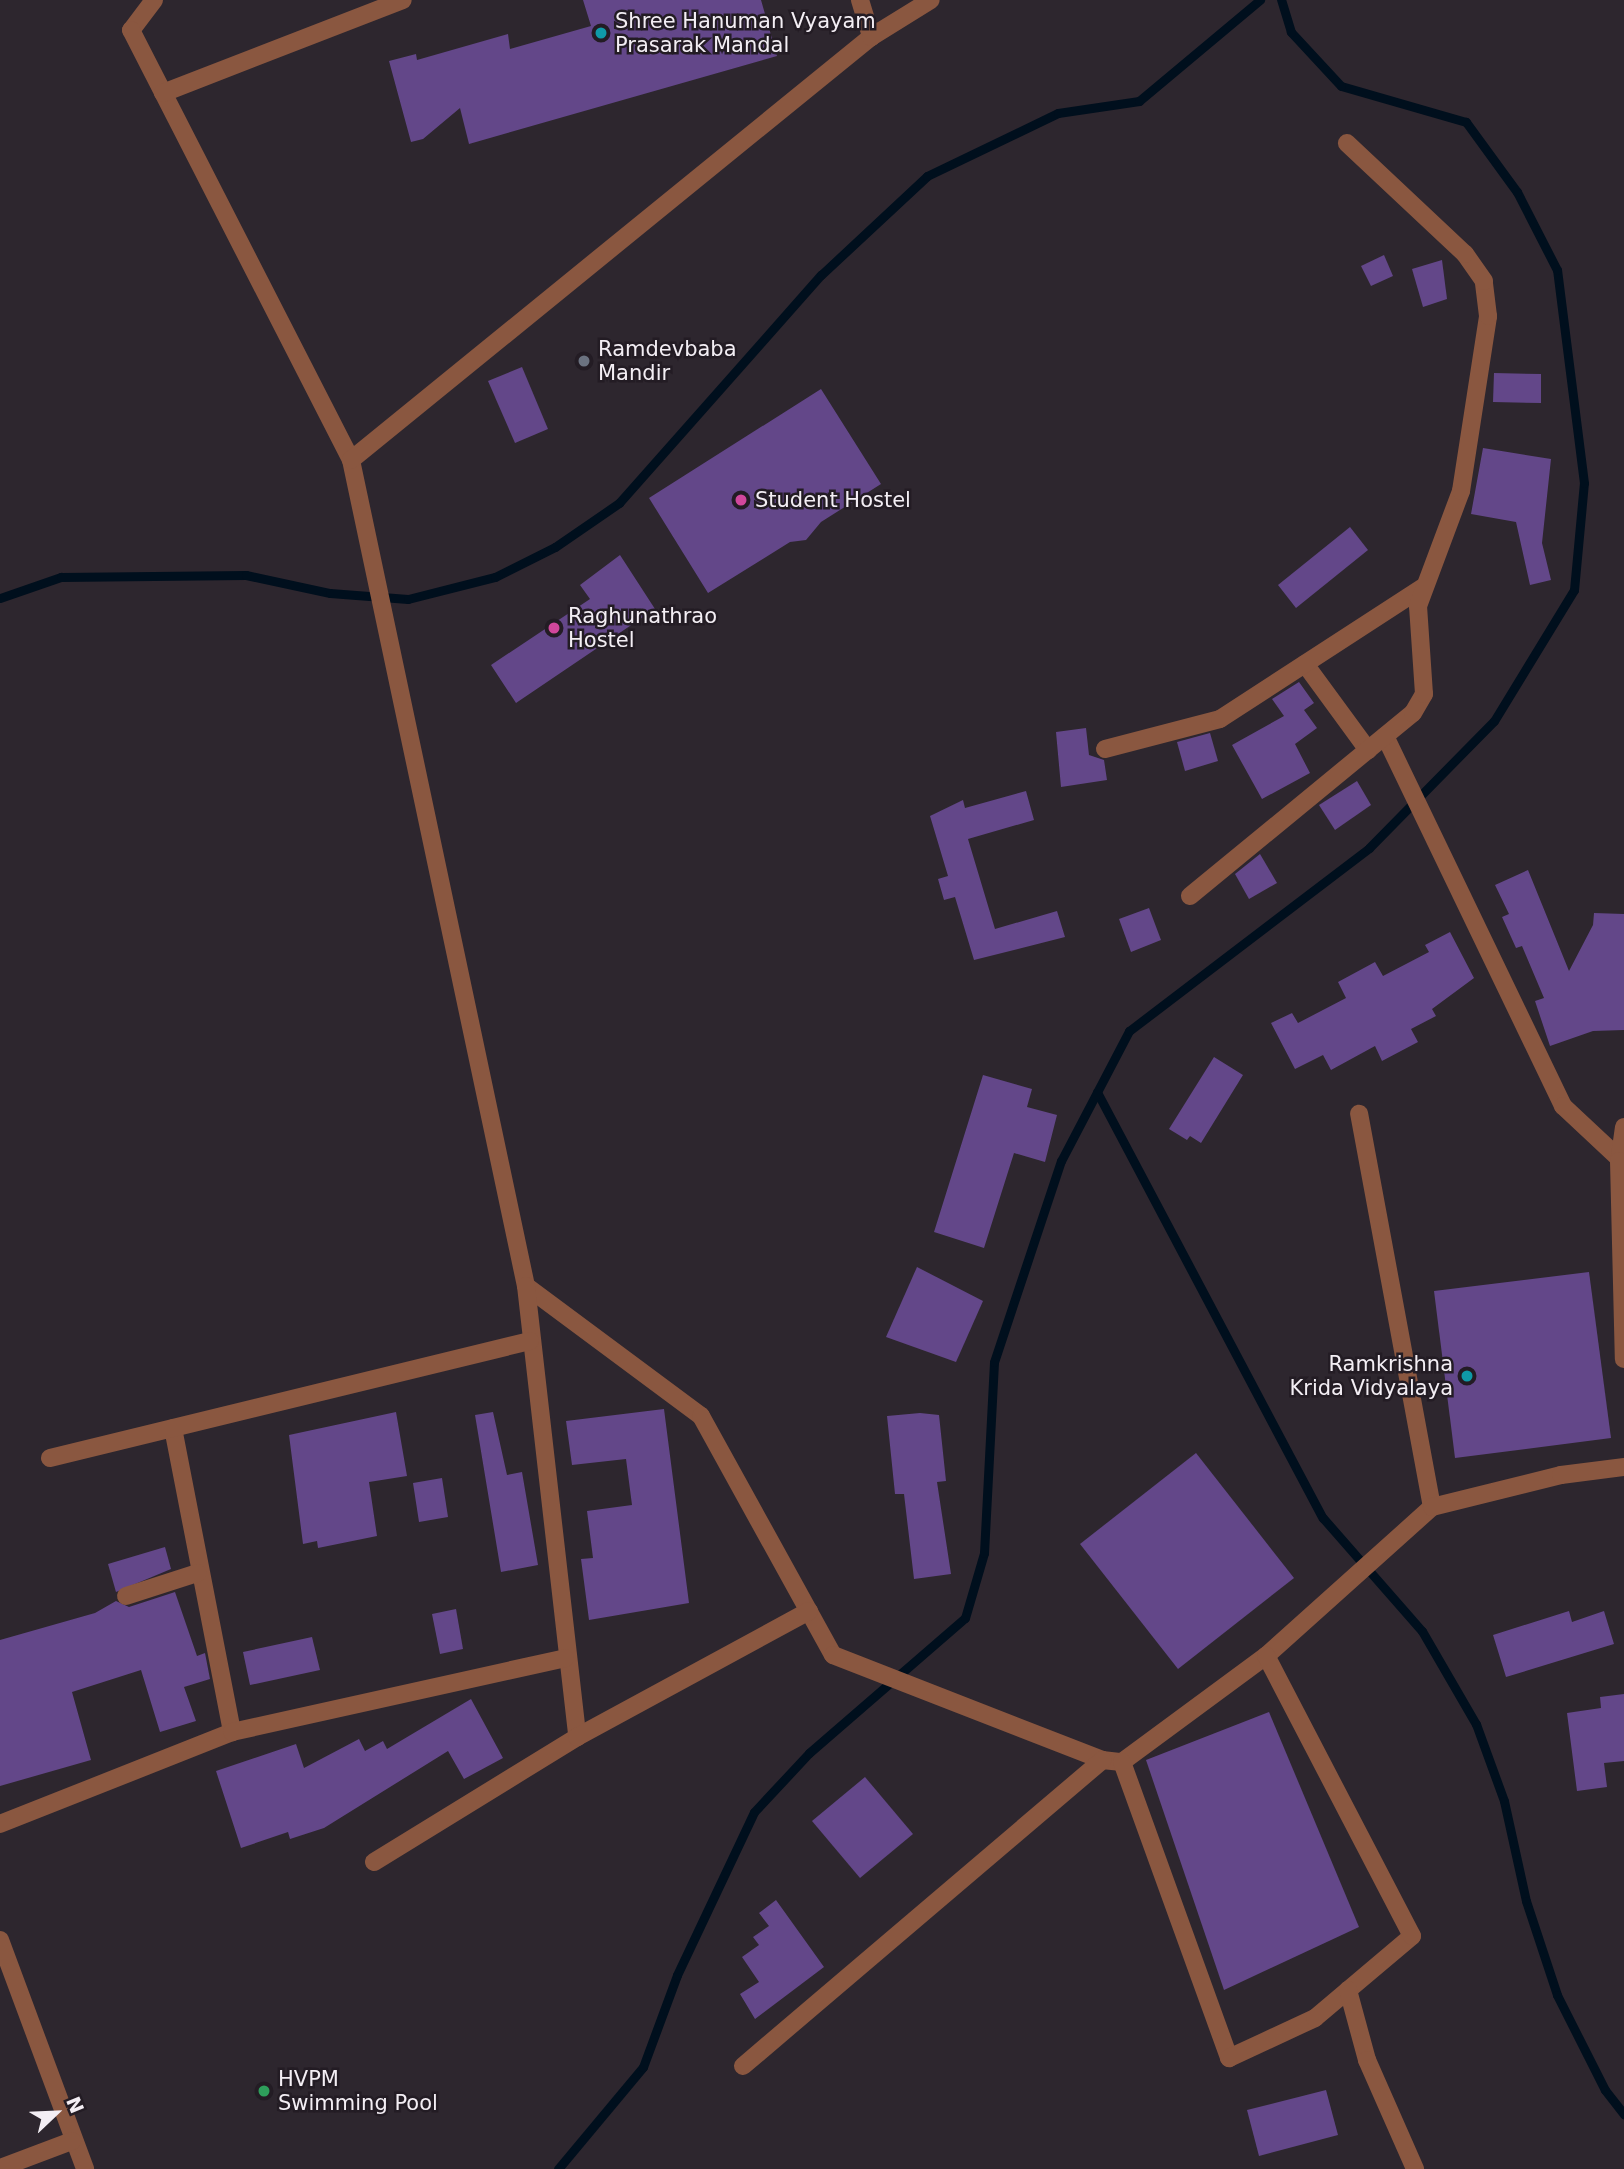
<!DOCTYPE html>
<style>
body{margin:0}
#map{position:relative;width:1624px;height:2169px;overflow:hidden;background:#2d262e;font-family:"DejaVu Sans",sans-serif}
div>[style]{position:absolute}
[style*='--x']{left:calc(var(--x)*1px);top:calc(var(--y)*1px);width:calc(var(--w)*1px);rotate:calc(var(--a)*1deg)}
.stream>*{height:9px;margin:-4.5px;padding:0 4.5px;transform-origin:4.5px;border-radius:4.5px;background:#000f1d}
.building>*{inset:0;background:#634789}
.minor>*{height:18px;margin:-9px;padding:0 9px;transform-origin:9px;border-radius:9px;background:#8a5740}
.dots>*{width:19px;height:19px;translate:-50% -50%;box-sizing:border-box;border:4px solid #231c24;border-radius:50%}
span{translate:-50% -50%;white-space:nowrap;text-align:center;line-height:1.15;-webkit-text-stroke:5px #231c24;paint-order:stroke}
.poi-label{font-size:21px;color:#f3eef4}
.left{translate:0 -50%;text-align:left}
.right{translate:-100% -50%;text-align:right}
.north{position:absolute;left:21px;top:2078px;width:70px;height:70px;-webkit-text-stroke:5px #231c24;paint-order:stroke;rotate:67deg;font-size:19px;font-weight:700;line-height:28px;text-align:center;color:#f3eef4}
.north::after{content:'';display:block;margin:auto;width:24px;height:32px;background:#f3eef4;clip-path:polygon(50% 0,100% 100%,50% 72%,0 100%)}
</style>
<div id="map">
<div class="stream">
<i style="--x:0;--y:598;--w:65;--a:-19"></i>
<i style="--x:61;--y:577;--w:185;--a:-0.6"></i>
<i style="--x:246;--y:575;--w:86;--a:12.1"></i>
<i style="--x:330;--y:593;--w:78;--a:4.4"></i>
<i style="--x:408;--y:599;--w:90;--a:-14.2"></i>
<i style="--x:495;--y:577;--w:67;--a:-26.6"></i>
<i style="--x:555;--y:547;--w:78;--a:-34.5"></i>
<i style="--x:619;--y:503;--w:305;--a:-48.5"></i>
<i style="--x:821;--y:275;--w:145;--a:-43"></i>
<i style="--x:927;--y:176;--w:145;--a:-25.7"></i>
<i style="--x:1058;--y:113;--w:82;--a:-8.4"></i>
<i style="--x:1139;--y:101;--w:158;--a:-39.9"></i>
<i style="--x:1097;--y:1092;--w:482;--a:62.1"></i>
<i style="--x:1323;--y:1518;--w:150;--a:48.8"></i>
<i style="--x:1422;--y:1631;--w:108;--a:59.9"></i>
<i style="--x:1476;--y:1724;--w:82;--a:70"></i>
<i style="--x:1504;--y:1801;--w:102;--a:77.6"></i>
<i style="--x:1526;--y:1901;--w:99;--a:71.7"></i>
<i style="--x:1557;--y:1995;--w:106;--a:63.2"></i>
<i style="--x:1605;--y:2090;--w:31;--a:52"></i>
<i style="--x:558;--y:2169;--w:133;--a:-50.2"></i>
<i style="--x:643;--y:2067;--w:98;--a:-69.7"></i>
<i style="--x:677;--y:1975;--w:180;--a:-64.7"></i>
<i style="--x:754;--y:1812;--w:81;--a:-47"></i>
<i style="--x:809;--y:1753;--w:206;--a:-40.9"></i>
<i style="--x:965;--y:1618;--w:68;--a:-73.7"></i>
<i style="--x:984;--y:1553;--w:191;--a:-87"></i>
<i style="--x:994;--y:1362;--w:212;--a:-71.6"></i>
<i style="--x:1061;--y:1161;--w:147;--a:-62.4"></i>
<i style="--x:1129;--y:1031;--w:302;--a:-37.3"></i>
<i style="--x:1369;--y:848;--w:178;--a:-45.5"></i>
<i style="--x:1494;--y:721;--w:153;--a:-58.6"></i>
<i style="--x:1574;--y:590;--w:107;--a:-84.7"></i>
<i style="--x:1584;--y:483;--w:215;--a:-97.2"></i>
<i style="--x:1557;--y:270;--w:88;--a:-117.1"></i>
<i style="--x:1517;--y:192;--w:87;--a:-126.1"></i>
<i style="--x:1466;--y:122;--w:130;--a:-163.9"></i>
<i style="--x:1341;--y:86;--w:74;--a:-132.8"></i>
<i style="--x:1291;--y:32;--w:34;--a:-107"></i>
</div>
<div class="building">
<i style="clip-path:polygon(583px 0,761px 0,777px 56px,469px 144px,460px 108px,423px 139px,411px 142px,389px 61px,416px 54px,417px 60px,508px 34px,510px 49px,591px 26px)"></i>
<i style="clip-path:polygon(1384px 255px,1393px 276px,1371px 286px,1361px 266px)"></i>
<i style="clip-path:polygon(1442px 260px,1447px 299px,1423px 307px,1412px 269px)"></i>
<i style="clip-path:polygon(522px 367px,548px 429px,515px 443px,488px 381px)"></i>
<i style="clip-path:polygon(1494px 373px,1541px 374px,1541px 403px,1493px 402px)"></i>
<i style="clip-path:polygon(821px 389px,881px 484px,821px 522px,806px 540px,790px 542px,708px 593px,649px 498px)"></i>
<i style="clip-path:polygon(1483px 448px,1551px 459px,1542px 543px,1551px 580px,1530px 585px,1516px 522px,1471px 514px)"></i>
<i style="clip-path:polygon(1350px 527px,1368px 550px,1296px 608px,1278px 585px)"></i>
<i style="clip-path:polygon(620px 555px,655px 609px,516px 703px,491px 665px,590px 599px,580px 585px)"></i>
<i style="clip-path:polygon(1299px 682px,1314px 703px,1304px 710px,1317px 728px,1295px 744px,1310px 773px,1262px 799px,1232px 745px,1284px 716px,1272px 699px)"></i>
<i style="clip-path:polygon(1086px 728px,1089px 755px,1104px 760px,1107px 780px,1061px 787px,1056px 732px)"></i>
<i style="clip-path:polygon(1210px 733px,1218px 761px,1185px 771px,1177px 742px)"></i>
<i style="clip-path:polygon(1357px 781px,1371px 805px,1335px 830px,1319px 805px)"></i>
<i style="clip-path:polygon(1026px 791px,1034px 820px,968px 839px,995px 929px,1057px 911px,1065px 937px,974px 960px,955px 897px,944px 900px,938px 879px,948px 876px,930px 816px,963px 800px,965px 808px)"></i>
<i style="clip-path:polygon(1260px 854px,1277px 883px,1249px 899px,1235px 874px)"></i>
<i style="clip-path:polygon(1528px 870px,1569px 971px,1593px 925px,1594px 913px,1624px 914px,1624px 1030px,1593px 1031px,1550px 1046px,1535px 1001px,1544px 998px,1522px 946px,1516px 948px,1502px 917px,1509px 914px,1495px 885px)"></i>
<i style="clip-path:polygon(1149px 908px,1161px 940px,1131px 952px,1119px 919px)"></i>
<i style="clip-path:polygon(1450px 932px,1474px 978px,1432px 1009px,1436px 1016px,1411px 1029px,1418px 1042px,1382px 1061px,1375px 1046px,1331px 1070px,1323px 1055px,1295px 1069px,1271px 1023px,1292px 1013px,1298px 1023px,1346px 998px,1338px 982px,1375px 962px,1383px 976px,1429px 952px,1425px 945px)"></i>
<i style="clip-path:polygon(1214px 1057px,1243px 1075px,1201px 1143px,1190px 1136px,1187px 1140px,1169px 1129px)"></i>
<i style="clip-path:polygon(983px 1075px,1032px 1089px,1027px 1107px,1057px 1115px,1045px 1162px,1014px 1153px,984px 1248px,934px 1232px)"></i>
<i style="clip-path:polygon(917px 1267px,983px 1301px,956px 1362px,886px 1337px)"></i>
<i style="clip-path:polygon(1589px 1272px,1611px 1438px,1455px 1458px,1434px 1291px)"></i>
<i style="clip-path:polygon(664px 1409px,689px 1603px,589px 1620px,581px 1559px,593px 1558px,587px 1511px,632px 1505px,626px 1459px,572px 1465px,566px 1421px)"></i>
<i style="clip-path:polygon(396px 1412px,407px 1476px,369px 1482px,377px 1536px,318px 1548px,317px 1541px,303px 1544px,289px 1435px)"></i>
<i style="clip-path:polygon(493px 1412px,507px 1475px,522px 1472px,538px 1565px,501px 1572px,475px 1415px)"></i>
<i style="clip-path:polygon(920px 1413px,939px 1415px,946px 1481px,937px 1482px,951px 1574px,914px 1579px,904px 1494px,895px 1494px,887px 1416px)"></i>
<i style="clip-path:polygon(1196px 1453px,1294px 1578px,1178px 1669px,1080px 1544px)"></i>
<i style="clip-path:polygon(442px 1478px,448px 1517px,419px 1522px,413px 1483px)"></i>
<i style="clip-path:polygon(165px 1547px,171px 1569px,116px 1592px,108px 1564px)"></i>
<i style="clip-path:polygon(175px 1592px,197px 1656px,205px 1653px,210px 1679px,184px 1687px,196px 1721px,160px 1732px,141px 1670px,72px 1692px,91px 1760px,0 1786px,0 1640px,95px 1613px,116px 1601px,129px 1607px)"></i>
<i style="clip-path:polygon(456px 1609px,463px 1649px,440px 1654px,432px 1614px)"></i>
<i style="clip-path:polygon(1569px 1611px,1572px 1622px,1604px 1611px,1614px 1644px,1506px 1677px,1493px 1635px)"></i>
<i style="clip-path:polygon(312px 1637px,320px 1670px,250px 1685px,243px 1652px)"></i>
<i style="clip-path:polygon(1624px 1694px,1624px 1761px,1604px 1763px,1607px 1787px,1577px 1791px,1567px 1713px,1601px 1708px,1600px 1697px)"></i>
<i style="clip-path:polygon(471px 1699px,503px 1758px,464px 1779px,448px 1751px,324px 1828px,290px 1839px,288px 1832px,241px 1848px,216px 1771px,296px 1744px,304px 1768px,359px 1739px,365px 1751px,383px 1741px,387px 1749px)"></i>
<i style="clip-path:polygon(1269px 1712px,1359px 1927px,1224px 1990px,1146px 1760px)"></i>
<i style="clip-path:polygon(865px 1777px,913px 1834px,860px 1878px,812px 1821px)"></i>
<i style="clip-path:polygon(776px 1900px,824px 1967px,755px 2019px,740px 1994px,759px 1982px,742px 1957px,759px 1945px,753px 1937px,769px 1926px,759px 1913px)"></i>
<i style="clip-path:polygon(1326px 2090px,1338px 2135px,1259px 2156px,1247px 2110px)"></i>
</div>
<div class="minor">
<i style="--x:154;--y:0;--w:38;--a:127"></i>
<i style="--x:131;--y:30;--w:483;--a:62.9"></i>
<i style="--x:351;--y:460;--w:844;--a:78.04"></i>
<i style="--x:526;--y:1286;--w:218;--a:36.6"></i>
<i style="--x:701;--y:1416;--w:273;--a:61.1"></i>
<i style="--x:833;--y:1655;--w:289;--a:21.3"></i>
<i style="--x:1102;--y:1760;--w:20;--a:6"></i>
<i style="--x:1122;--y:1762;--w:179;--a:-36.4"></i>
<i style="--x:1266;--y:1656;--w:223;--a:-41.9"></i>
<i style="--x:1432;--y:1507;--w:400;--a:-100.5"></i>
<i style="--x:860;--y:0;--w:39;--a:73"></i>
<i style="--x:163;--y:93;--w:257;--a:-21.2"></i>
<i style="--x:351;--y:460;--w:670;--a:-39.13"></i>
<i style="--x:871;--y:37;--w:70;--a:-31.7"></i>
<i style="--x:1305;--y:664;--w:107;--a:53.8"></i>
<i style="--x:1385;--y:736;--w:411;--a:64.3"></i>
<i style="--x:1563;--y:1106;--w:83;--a:43.1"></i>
<i style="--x:1105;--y:749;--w:119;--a:-14.6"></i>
<i style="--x:1220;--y:719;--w:241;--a:-33"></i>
<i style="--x:1190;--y:896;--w:288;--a:-39.4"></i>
<i style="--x:1413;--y:713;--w:22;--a:-60"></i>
<i style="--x:1424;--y:694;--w:88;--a:-93.9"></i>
<i style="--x:1418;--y:606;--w:123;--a:-69.5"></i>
<i style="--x:1461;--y:491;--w:177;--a:-81.2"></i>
<i style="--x:1488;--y:316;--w:35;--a:-97"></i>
<i style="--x:1484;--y:281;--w:33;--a:-125"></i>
<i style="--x:1465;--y:254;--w:162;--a:-136.8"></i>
<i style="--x:1624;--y:1127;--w:34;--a:98"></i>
<i style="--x:1619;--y:1161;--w:198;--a:88.6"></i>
<i style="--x:526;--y:1286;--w:454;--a:83.5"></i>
<i style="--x:173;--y:1428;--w:310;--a:79"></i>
<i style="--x:50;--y:1458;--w:494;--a:-13.7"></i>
<i style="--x:1432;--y:1507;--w:133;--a:-13.9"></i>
<i style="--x:1561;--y:1475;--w:64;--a:-7.2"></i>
<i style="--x:126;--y:1596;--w:75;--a:-17.9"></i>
<i style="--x:1122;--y:1762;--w:315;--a:70.1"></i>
<i style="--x:1229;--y:2058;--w:95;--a:-24.9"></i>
<i style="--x:1315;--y:2018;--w:127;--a:-40.2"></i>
<i style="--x:1412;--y:1936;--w:316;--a:-117.5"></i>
<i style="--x:0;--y:1824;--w:250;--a:-21.6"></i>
<i style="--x:232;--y:1732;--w:341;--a:-12.5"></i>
<i style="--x:374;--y:1862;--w:238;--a:-31.6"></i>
<i style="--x:577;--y:1737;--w:264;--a:-28.5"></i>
<i style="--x:0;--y:1940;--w:244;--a:69.6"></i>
<i style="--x:1348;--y:1990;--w:73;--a:74.8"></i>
<i style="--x:1367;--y:2060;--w:119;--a:66.2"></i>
<i style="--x:743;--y:2066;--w:472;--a:-40.4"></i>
<i style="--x:0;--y:2168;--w:77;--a:-20.6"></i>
</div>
<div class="dots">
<i style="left:601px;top:33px;background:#0f9aa8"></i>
<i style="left:584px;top:361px;background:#6b7280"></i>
<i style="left:741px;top:500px;background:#d1479c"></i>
<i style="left:554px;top:628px;background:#d1479c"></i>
<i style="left:1467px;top:1376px;background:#0f9aa8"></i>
<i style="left:264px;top:2091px;background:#2e9e5b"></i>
</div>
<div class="poi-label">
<span class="left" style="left:615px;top:33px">Shree Hanuman Vyayam<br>Prasarak Mandal</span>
<span class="left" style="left:598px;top:361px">Ramdevbaba<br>Mandir</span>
<span class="left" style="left:755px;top:500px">Student Hostel</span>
<span class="left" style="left:568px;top:628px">Raghunathrao<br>Hostel</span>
<span class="right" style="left:1453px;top:1376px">Ramkrishna<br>Krida Vidyalaya</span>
<span class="left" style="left:278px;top:2091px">HVPM<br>Swimming Pool</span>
</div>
<div class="north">N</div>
</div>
